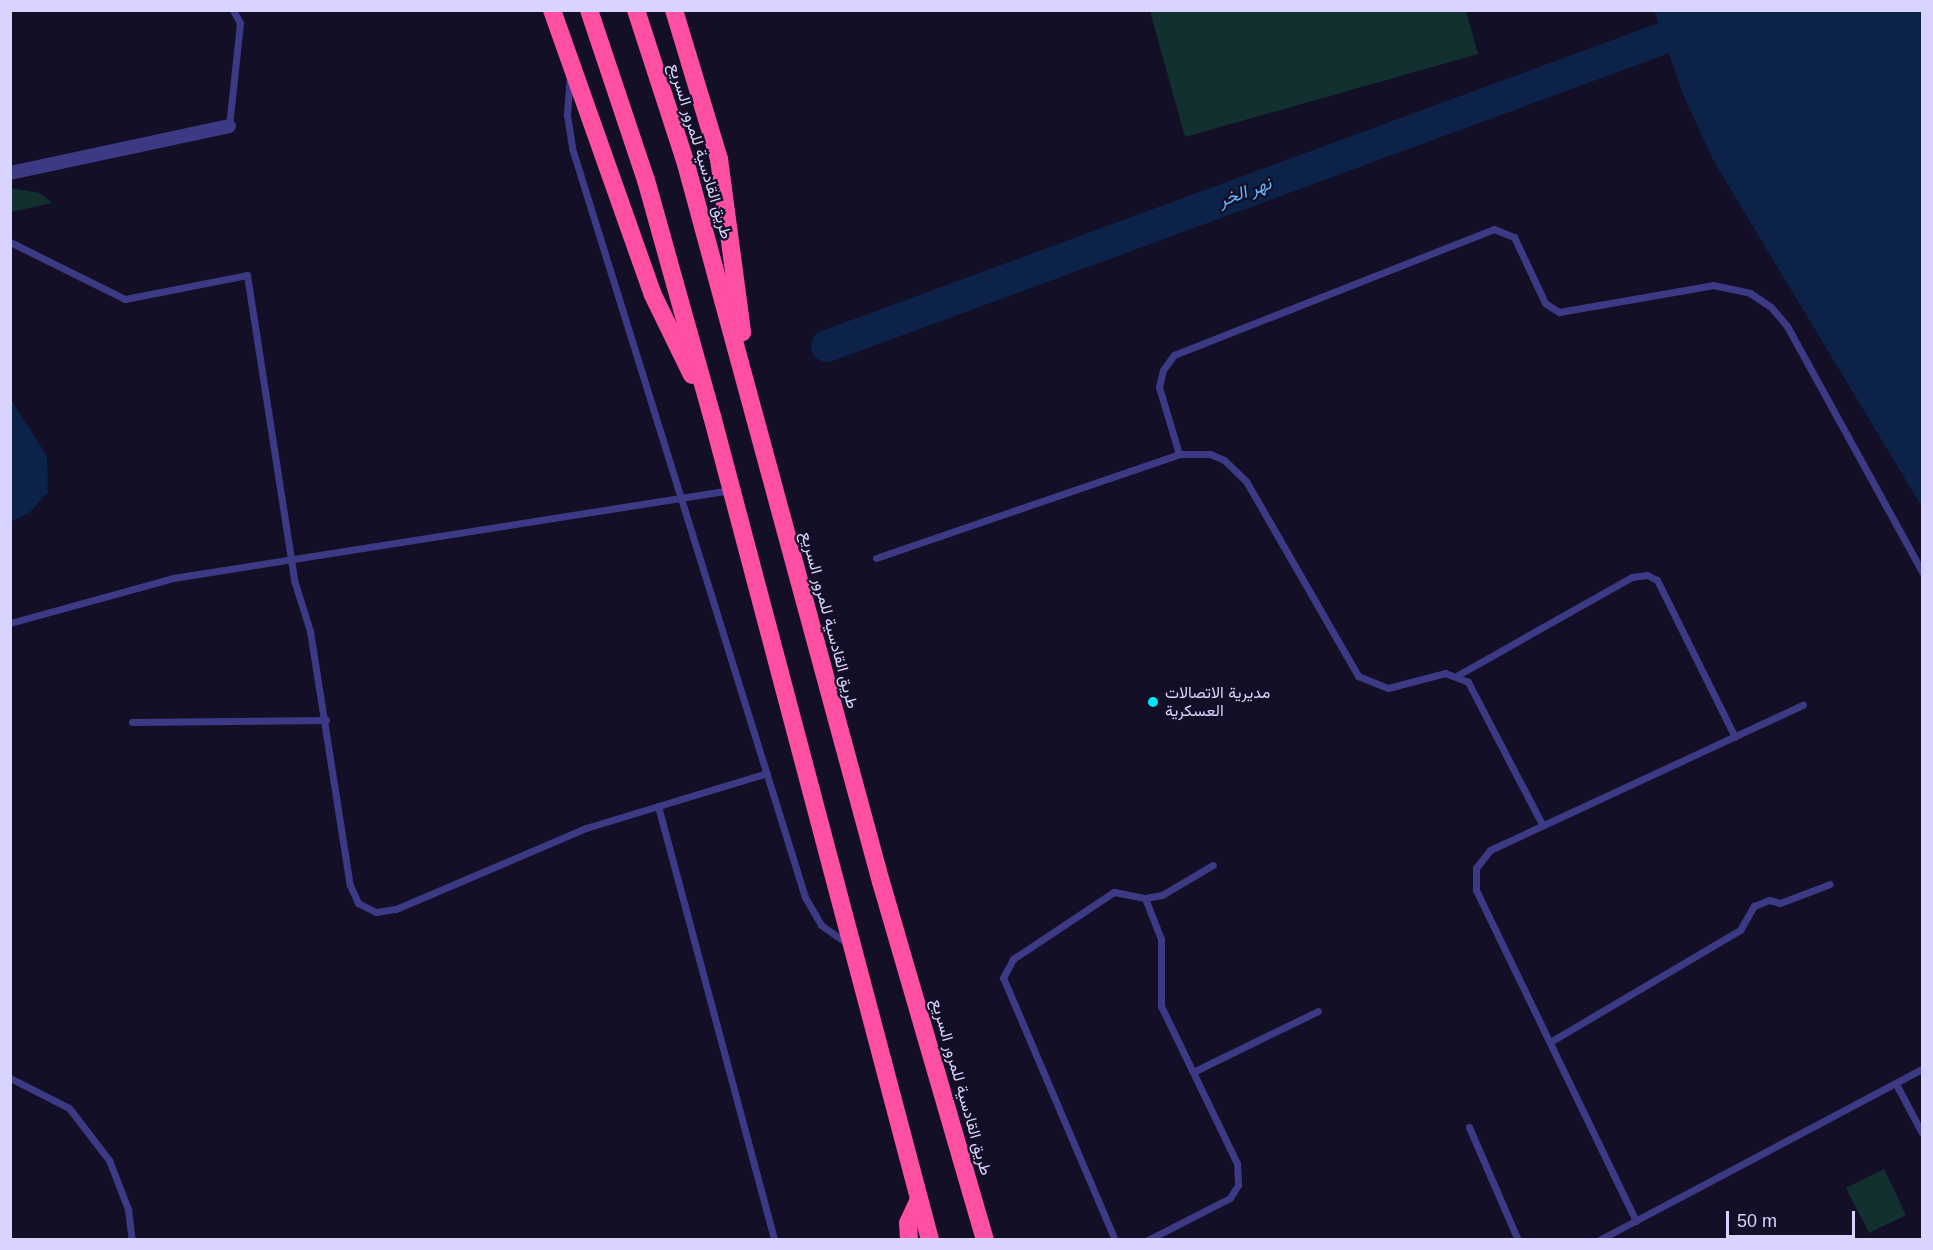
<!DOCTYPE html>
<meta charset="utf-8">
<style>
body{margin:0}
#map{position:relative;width:1933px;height:1250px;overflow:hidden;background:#130f26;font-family:Arial,Vazirmatn,sans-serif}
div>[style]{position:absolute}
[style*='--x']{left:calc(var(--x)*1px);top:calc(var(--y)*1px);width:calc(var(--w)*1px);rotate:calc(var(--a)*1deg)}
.green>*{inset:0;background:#12302f}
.water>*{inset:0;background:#0c2248}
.river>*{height:32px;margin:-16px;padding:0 16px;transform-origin:16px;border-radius:16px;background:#0c2248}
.lane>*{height:7px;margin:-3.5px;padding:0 3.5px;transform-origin:3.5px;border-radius:3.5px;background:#3d3a85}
.street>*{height:14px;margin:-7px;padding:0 7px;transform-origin:7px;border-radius:7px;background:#3d3a85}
.highway>*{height:18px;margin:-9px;padding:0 9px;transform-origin:9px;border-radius:9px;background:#ff4fa3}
.dots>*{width:16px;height:16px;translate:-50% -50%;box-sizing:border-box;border:3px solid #130f26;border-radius:50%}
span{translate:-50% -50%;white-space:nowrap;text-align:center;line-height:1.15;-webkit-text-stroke:4.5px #130f26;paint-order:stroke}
.street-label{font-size:16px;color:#d9d4ff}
.poi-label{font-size:16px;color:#d9d4ff}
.left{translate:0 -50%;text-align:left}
.water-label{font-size:18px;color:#62b6ff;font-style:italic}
.frame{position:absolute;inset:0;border:12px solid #d9d4ff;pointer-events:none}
.scale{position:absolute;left:1726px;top:1211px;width:129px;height:27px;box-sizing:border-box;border:3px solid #d9d4ff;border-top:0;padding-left:8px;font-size:18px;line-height:21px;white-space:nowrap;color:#d9d4ff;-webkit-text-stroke:4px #130f26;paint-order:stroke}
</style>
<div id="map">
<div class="green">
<i style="clip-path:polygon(1150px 11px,1466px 11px,1478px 54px,1185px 137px)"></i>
<i style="clip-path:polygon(10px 188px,40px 193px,52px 203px,11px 212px)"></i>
<i style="clip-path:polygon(1884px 1169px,1906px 1215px,1869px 1233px,1846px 1188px)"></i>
</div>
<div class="water">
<i style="clip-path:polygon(1654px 11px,1922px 11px,1922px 507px,1713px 160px,1683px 94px)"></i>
<i style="clip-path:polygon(10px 398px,47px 456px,48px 492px,29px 513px,11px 522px)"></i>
</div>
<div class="river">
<i style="--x:827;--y:346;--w:892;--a:-20.2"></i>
</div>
<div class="lane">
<i style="--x:570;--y:73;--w:42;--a:94.1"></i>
<i style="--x:567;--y:115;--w:33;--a:81"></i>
<i style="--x:572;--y:148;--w:784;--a:72.72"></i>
<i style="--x:805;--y:897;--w:32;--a:60"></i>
<i style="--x:821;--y:925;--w:35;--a:35"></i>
<i style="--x:229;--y:126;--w:104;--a:-83.9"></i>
<i style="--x:240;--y:23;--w:15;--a:-118"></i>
<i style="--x:10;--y:242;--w:128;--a:26.4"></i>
<i style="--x:125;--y:299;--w:124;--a:-11.1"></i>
<i style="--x:247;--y:275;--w:309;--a:81.2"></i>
<i style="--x:294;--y:580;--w:53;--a:72.6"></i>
<i style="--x:310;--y:631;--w:257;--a:81.1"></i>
<i style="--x:350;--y:885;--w:20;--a:66"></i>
<i style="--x:358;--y:903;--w:20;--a:27"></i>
<i style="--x:376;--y:912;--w:20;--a:-9"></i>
<i style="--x:396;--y:909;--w:207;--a:-23.1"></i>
<i style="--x:586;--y:828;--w:189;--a:-16.9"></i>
<i style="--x:1179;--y:454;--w:70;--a:-106.6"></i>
<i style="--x:1159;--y:387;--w:17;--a:-77"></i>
<i style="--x:1163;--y:370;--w:19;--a:-54"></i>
<i style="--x:1174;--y:355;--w:344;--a:-21.5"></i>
<i style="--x:1494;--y:229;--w:22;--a:22"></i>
<i style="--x:1514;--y:237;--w:73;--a:64.8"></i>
<i style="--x:1545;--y:303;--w:17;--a:33"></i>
<i style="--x:1559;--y:312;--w:156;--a:-9.9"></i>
<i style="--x:1713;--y:285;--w:38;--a:12"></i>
<i style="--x:1750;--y:293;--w:25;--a:34"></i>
<i style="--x:1771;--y:307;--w:25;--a:50"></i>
<i style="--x:1787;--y:326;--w:281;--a:61.2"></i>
<i style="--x:876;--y:558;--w:320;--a:-18.9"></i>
<i style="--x:1179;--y:454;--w:31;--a:0"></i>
<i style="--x:1210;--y:454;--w:15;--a:23"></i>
<i style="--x:1224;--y:460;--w:30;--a:44"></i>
<i style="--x:1246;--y:481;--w:225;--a:60.1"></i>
<i style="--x:1358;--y:676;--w:32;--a:22"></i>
<i style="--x:1388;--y:688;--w:59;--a:-14.7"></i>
<i style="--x:1445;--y:673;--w:25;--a:21"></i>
<i style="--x:1468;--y:682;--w:162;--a:62.5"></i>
<i style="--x:10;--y:623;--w:169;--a:-15.4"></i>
<i style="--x:173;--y:578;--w:565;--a:-8.96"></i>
<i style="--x:1458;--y:675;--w:200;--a:-29.4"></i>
<i style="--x:1632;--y:577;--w:15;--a:-8"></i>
<i style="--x:1647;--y:575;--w:11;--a:27"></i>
<i style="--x:1657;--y:580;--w:175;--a:63.6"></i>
<i style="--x:132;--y:722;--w:194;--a:-0.6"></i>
<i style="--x:658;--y:806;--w:449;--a:75"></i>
<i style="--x:1145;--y:898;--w:44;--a:68.7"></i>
<i style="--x:1161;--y:939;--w:67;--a:90"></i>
<i style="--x:1161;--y:1006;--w:174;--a:64.2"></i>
<i style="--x:1237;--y:1163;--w:22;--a:87"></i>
<i style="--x:1238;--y:1185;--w:15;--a:122"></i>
<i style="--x:1230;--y:1198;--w:92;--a:152.9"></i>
<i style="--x:1550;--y:1042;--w:221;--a:-30.5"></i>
<i style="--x:1740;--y:930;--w:28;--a:-60"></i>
<i style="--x:1754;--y:906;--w:16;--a:-22"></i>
<i style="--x:1769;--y:900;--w:11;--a:15"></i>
<i style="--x:1780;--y:903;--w:53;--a:-20.8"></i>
<i style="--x:1193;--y:1072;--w:139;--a:-26"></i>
<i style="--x:10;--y:1078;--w:66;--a:27"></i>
<i style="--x:69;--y:1108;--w:66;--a:52.4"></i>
<i style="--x:109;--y:1160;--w:53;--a:68.8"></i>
<i style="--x:128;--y:1209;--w:31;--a:83"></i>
<i style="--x:1896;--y:1084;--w:55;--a:62"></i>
<i style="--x:1469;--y:1127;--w:123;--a:66.6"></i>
<i style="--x:1636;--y:1221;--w:368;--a:-115.8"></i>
<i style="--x:1476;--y:890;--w:22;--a:-90"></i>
<i style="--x:1476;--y:868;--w:23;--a:-52"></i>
<i style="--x:1490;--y:850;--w:345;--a:-24.9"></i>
<i style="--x:1115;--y:1240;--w:285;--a:-113.1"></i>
<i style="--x:1003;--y:978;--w:21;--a:-62"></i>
<i style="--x:1013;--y:959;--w:121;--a:-33.6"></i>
<i style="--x:1114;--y:892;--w:32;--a:11"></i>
<i style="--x:1145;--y:898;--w:17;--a:-10"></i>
<i style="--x:1162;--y:895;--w:59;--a:-30.5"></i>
<i style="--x:1599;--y:1240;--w:365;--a:-27.9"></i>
</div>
<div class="street">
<i style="--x:10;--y:173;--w:224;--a:-12.1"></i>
</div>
<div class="highway">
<i style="--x:552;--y:10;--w:300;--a:70.5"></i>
<i style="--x:652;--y:293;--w:91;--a:64"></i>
<i style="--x:589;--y:10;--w:179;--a:71.5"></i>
<i style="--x:646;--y:180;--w:245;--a:74.4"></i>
<i style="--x:712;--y:416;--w:852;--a:75.18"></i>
<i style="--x:636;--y:10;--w:162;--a:72"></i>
<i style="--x:686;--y:164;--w:744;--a:74.81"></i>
<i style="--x:881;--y:882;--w:373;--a:73.8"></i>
<i style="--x:674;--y:10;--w:156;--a:73.2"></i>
<i style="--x:719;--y:159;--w:175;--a:82.4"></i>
<i style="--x:909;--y:1240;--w:17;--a:-93"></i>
<i style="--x:908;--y:1223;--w:26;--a:-65"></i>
</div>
<div class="dots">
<i style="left:1153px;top:702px;background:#00e5ff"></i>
</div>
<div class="street-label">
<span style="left:700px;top:151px;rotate:73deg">طريق القادسية للمرور السريع</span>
<span style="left:829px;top:620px;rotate:75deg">طريق القادسية للمرور السريع</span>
<span style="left:961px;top:1087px;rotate:74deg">طريق القادسية للمرور السريع</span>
</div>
<div class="poi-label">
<span class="left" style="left:1165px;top:702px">مديرية الاتصالات<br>العسكرية</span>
</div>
<div class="water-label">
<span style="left:1245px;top:192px;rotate:-20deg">نهر الخر</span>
</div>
<div class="frame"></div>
<div class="scale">50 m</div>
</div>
